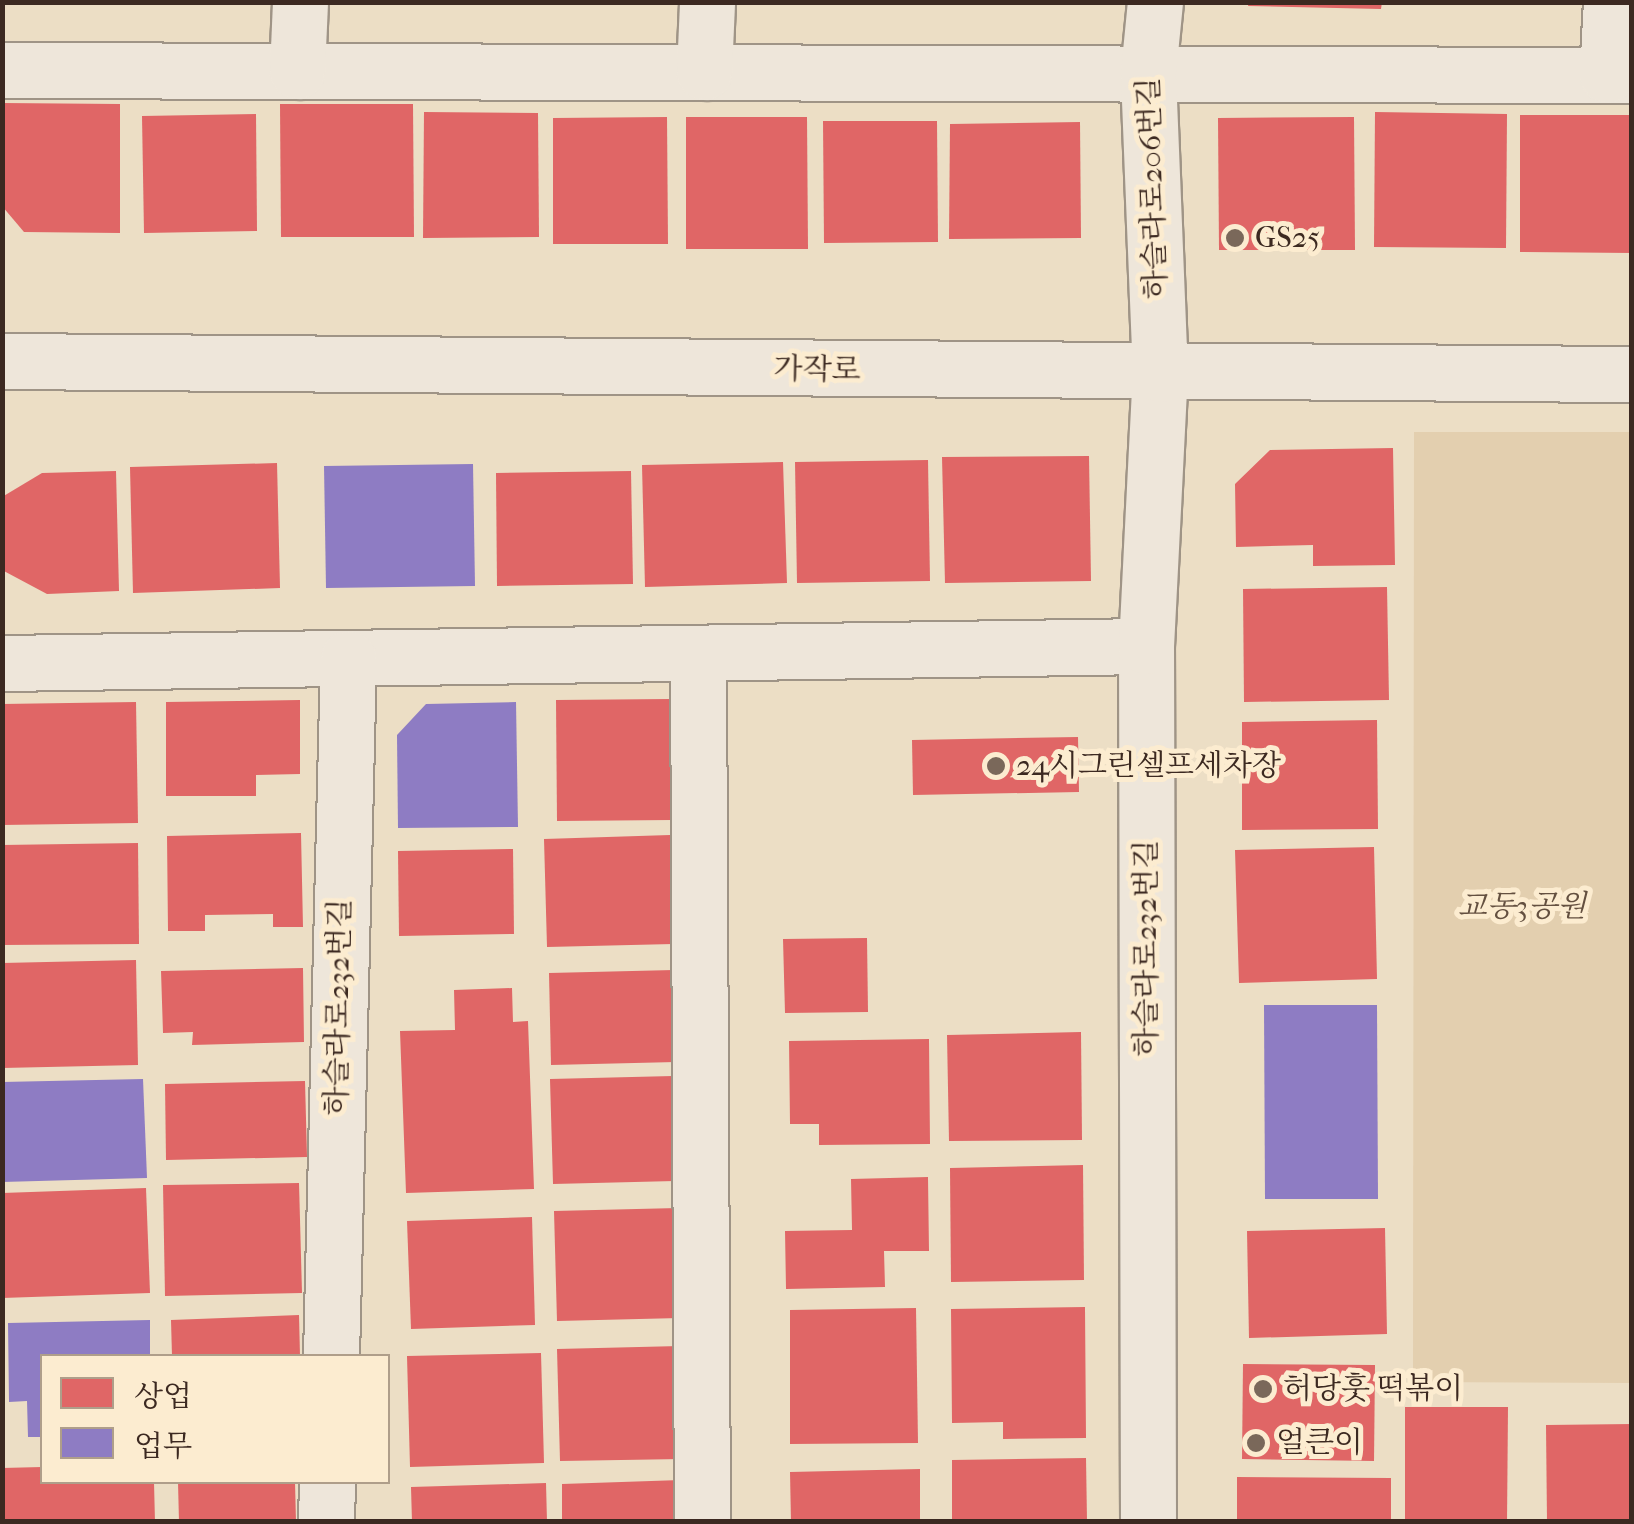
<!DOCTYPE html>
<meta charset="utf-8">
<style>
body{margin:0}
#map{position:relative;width:1634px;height:1524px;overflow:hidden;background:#ecdec5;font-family:"IM FELL French Canon","Noto Serif KR",serif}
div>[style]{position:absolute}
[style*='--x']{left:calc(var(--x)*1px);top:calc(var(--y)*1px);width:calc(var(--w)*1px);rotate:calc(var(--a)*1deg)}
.green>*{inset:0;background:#e3cfaf}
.shops>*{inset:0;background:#e06666}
.offices>*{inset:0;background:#8e7cc3}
.roads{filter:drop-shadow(2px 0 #9f9486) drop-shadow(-2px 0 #9f9486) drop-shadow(0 2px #9f9486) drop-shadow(0 -2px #9f9486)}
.street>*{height:55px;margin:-27.5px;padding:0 27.5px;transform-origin:27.5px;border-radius:27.5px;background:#eee6da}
.secondary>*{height:55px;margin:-27.5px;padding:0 27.5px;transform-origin:27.5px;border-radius:27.5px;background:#eee6da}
.dots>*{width:28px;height:28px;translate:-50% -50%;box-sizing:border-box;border:5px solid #fcecd0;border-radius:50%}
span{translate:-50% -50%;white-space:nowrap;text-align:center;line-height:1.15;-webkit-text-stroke:10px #fcecd0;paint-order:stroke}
.street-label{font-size:30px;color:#3c2921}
.poi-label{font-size:30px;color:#3c2921}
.left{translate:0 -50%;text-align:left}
.park-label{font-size:30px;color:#645040;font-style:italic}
.frame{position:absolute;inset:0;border:5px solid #3c2921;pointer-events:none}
.legend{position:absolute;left:40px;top:1354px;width:350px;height:130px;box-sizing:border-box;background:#fcecd0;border:2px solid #af9e8a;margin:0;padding:12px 18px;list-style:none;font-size:30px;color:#3c2921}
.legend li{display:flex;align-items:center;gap:20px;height:50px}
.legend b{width:50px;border:2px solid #af9e8a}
</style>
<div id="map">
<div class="green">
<i style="clip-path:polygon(1414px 432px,1631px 432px,1631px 1383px,1413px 1382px)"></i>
</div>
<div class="shops">
<i style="clip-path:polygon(1249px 2px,1382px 2px,1381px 9px,1248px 6px)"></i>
<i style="clip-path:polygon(2px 103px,120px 104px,120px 233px,24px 232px,2px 206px)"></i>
<i style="clip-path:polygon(280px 104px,413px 104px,414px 237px,281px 237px)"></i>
<i style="clip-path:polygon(424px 112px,538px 113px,539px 237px,423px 238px)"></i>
<i style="clip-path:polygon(1375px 112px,1507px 114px,1506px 248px,1374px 247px)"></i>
<i style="clip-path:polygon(256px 114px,257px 231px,144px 233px,142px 116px)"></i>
<i style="clip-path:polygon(1520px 115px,1632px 115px,1632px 253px,1520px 252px)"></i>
<i style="clip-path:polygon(667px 117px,668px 244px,553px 244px,553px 118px)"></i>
<i style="clip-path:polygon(686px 117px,807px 117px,808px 249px,686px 249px)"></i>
<i style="clip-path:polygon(1354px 117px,1355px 250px,1219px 250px,1218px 118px)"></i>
<i style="clip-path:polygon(823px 121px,937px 121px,938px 242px,824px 243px)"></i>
<i style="clip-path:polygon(1080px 122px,1081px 238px,949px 239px,950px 124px)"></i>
<i style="clip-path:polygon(1393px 448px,1395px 565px,1313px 566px,1313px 545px,1236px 547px,1235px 484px,1270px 450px)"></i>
<i style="clip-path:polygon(1089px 456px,1091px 581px,945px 583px,942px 457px)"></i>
<i style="clip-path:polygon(928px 460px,930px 581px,797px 583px,795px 462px)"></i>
<i style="clip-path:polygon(783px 462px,787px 583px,645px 587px,642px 465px)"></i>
<i style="clip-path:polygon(277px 463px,280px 588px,133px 593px,130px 467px)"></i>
<i style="clip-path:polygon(116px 471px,119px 591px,47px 594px,2px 570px,2px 497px,42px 473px)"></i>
<i style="clip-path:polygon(631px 471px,633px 584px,497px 586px,496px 473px)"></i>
<i style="clip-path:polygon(1387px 587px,1389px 700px,1244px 702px,1243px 589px)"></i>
<i style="clip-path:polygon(670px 699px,672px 820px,557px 821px,556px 700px)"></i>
<i style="clip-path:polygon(300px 700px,300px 774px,256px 775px,256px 796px,166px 796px,166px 702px)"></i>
<i style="clip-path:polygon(136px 702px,138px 823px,2px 825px,2px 704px)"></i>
<i style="clip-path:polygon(1377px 720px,1378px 829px,1242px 830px,1242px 722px)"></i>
<i style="clip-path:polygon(1078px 737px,1079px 792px,913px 795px,912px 740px)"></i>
<i style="clip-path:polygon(301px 833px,303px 927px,273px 927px,273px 914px,205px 915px,205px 931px,168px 931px,167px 836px)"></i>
<i style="clip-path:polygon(670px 835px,673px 944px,547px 947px,544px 839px)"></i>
<i style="clip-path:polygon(138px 843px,139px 944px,2px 945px,2px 845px)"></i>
<i style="clip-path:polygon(1374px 847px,1377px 979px,1239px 983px,1235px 850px)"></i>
<i style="clip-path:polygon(513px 849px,514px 934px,399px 936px,398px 851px)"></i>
<i style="clip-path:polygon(867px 938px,868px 1012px,785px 1013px,783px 939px)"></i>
<i style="clip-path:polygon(136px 960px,138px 1065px,2px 1068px,2px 963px)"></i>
<i style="clip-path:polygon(303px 968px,304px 1042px,192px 1045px,193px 1032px,163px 1033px,161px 971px)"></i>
<i style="clip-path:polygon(674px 970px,676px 1062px,551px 1065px,549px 973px)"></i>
<i style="clip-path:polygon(512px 988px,513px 1022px,528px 1021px,534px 1189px,406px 1193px,400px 1031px,455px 1030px,454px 990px)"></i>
<i style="clip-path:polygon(1081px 1032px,1082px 1140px,949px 1141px,947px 1035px)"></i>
<i style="clip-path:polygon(929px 1039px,930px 1144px,819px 1145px,819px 1124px,790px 1124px,789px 1041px)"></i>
<i style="clip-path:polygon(673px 1076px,675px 1181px,553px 1184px,550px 1079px)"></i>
<i style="clip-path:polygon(305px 1081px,307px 1157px,166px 1160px,165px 1084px)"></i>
<i style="clip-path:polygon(1083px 1165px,1084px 1280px,951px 1282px,950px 1168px)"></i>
<i style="clip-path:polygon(928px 1177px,929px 1251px,884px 1251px,885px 1287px,786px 1289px,785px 1231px,852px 1230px,851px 1179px)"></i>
<i style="clip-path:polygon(299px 1183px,302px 1293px,165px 1296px,163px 1185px)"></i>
<i style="clip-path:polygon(146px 1188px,150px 1293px,2px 1298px,2px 1193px)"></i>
<i style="clip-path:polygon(678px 1208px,680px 1318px,557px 1321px,554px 1211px)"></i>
<i style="clip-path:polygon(532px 1217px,535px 1325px,411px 1329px,407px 1221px)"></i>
<i style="clip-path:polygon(1385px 1228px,1387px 1334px,1249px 1338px,1247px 1231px)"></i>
<i style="clip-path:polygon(1085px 1307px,1086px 1438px,1003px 1439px,1003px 1422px,952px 1423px,951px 1309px)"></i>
<i style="clip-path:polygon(916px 1308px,918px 1443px,790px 1444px,790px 1310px)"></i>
<i style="clip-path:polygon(299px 1315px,300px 1356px,172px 1356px,171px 1320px)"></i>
<i style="clip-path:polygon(680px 1346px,682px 1459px,560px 1461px,557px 1349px)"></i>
<i style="clip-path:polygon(541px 1353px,544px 1463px,410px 1467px,407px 1356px)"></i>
<i style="clip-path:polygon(1243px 1364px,1375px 1365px,1374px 1461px,1242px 1459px)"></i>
<i style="clip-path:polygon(1405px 1407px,1508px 1407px,1507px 1522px,1405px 1522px)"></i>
<i style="clip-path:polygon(1632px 1424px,1632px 1522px,1547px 1522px,1546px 1425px)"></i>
<i style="clip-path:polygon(1086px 1458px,1087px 1522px,952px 1522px,952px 1460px)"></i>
<i style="clip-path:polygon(42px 1467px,42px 1482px,154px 1482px,155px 1522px,2px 1522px,2px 1468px)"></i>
<i style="clip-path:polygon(920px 1469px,920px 1522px,791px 1522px,790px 1472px)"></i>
<i style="clip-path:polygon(1237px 1477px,1391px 1478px,1391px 1522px,1237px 1522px)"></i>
<i style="clip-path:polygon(681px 1480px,683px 1522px,562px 1522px,562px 1484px)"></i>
<i style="clip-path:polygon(178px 1482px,295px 1482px,296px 1522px,179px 1522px)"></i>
<i style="clip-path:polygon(546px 1483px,547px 1522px,412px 1522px,411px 1487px)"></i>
</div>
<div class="offices">
<i style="clip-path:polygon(473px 464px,475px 586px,326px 588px,324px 466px)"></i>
<i style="clip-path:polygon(516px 702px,518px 827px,398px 828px,397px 735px,426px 704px)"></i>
<i style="clip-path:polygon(1264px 1005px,1377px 1005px,1378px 1199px,1265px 1199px)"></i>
<i style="clip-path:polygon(143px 1079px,147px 1178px,2px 1182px,2px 1082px)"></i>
<i style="clip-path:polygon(150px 1320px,150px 1356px,42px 1356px,42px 1437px,28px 1437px,27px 1401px,9px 1402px,8px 1323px)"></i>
</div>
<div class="roads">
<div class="street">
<i style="--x:2;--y:70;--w:1630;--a:0.18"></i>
<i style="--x:297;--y:71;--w:69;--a:-87.5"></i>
<i style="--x:704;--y:72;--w:70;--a:-87.5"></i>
<i style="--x:1607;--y:75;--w:73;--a:-86.9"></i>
<i style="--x:698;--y:653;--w:869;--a:89.74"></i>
<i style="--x:2;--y:663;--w:1144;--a:-0.85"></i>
<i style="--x:331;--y:1356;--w:698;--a:-88.6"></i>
<i style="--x:326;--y:1522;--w:40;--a:-88.6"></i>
<i style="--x:1148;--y:1522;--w:876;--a:-90.13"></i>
<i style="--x:1146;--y:646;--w:272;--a:-87.1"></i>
<i style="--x:1160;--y:374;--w:302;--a:-92.3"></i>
<i style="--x:1148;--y:72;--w:70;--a:-84.3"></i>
</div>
<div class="secondary">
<i style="--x:2;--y:361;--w:1630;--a:0.46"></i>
</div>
</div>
<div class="dots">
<i style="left:1235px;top:238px;background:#7a685a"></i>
<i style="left:996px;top:766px;background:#7a685a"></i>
<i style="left:1263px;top:1389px;background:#7a685a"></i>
<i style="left:1256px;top:1443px;background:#7a685a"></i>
</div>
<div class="street-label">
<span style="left:1153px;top:188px;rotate:-92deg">하슬라로206번길</span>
<span style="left:817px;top:370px;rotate:1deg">가작로</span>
<span style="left:1147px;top:948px;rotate:-90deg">하슬라로232번길</span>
<span style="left:339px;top:1007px;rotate:-89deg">하슬라로232번길</span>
</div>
<div class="poi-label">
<span class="left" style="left:1255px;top:238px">GS25</span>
<span class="left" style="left:1016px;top:766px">24시그린셀프세차장</span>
<span class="left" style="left:1283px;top:1389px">허당훗 떡볶이</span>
<span class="left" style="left:1276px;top:1443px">얼큰이</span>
</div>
<div class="park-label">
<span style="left:1522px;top:907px">교동3공원</span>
</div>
<div class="frame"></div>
<ul class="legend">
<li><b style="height:28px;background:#e06666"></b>상업</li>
<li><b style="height:28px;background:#8e7cc3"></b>업무</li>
</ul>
</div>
